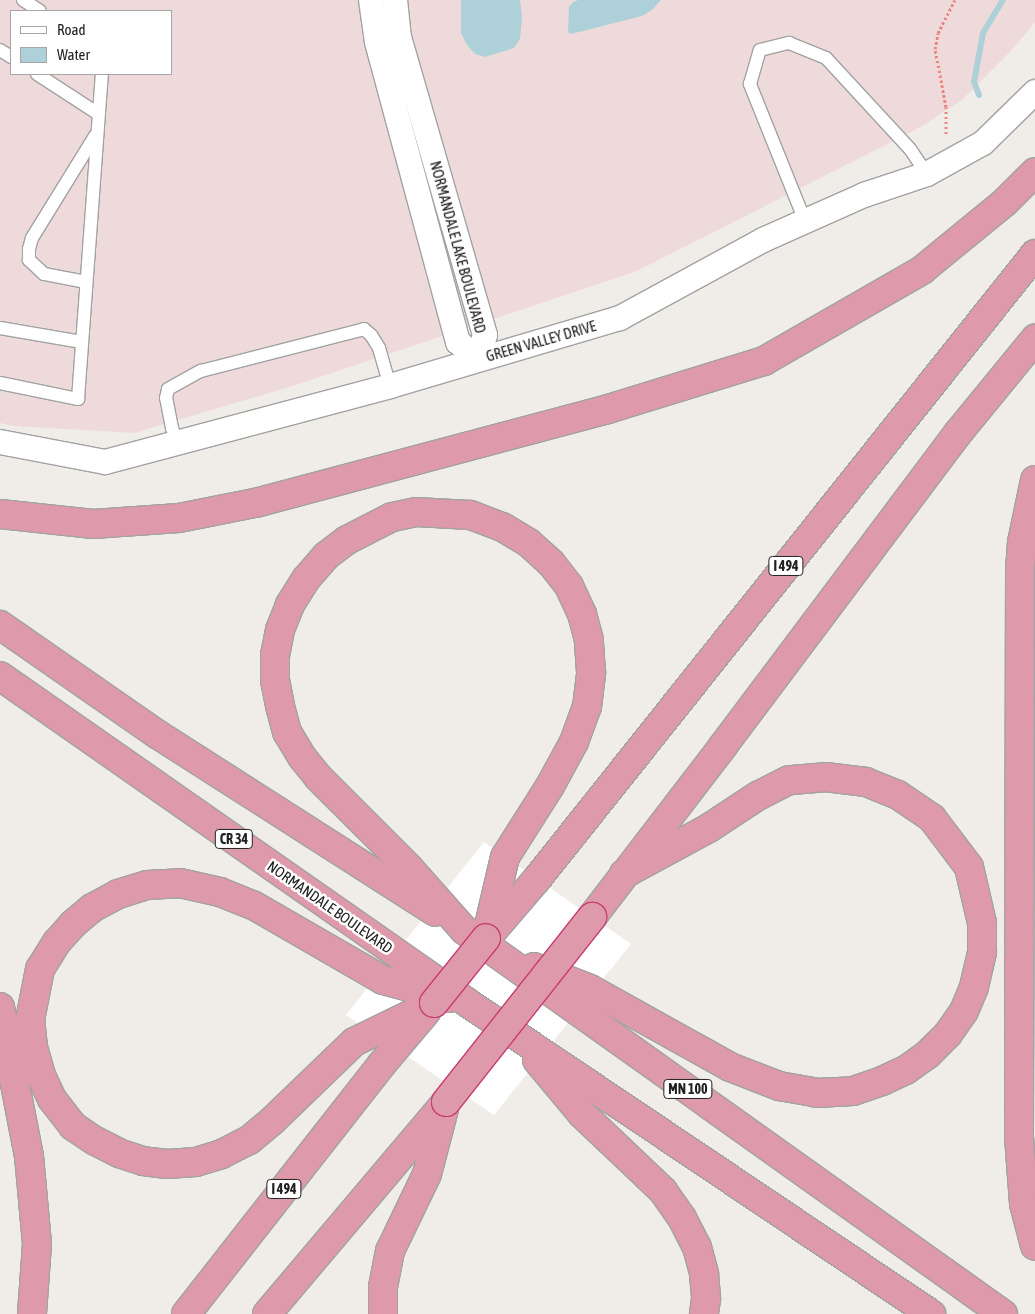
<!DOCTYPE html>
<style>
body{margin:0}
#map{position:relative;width:1035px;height:1314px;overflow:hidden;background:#f0ede9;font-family:"Asap Condensed",sans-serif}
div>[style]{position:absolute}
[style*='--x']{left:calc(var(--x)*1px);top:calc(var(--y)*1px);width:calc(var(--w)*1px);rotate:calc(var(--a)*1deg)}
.commercial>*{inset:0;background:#efdadb}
.water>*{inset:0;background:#aed1d9}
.pier>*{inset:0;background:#fff}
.stream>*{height:6px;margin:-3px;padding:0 3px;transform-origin:3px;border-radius:3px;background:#aed1d9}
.path>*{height:3px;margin-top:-1.5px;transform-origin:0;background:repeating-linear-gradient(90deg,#eb857f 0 2.5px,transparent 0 5px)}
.roads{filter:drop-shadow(1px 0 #a2a2a2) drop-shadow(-1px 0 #a2a2a2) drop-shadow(0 1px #a2a2a2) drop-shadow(0 -1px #a2a2a2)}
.service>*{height:12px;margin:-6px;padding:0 6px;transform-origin:6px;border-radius:6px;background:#fff}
.minor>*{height:24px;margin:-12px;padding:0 12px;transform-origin:12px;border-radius:12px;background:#fff}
.motorway>*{height:28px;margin:-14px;padding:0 14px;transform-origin:14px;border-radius:14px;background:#de9aaa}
.bridges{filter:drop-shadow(1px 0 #c83c73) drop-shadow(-1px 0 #c83c73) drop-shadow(0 1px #c83c73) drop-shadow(0 -1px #c83c73)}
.motorway-bridge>*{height:28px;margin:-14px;padding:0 14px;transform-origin:14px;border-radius:14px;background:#de9aaa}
span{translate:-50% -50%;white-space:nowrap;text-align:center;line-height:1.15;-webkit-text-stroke:5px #fff;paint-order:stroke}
.shield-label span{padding:1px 4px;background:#fff;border:1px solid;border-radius:4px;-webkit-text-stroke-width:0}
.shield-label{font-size:14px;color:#212121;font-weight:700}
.street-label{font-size:15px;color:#212121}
.legend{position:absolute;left:10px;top:10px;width:162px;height:65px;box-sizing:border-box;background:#fff;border:1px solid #a6a6a6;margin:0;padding:6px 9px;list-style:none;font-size:15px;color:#212121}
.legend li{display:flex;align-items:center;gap:10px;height:25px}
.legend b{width:25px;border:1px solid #a6a6a6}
</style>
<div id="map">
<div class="commercial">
<i style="clip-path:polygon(evenodd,0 0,1035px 0,1035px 22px,1013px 49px,962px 100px,919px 128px,637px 271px,296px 385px,134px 433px,14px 426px,0 423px,0 0,11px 11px,171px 11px,171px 74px,11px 74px,11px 11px)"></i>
</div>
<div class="water">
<i style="clip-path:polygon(461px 0,520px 0,522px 18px,520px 39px,514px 48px,485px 57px,475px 54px,467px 45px,461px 33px)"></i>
<i style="clip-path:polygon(578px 0,661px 0,652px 10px,642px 16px,571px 34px,568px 32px,569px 7px,573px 2px)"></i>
</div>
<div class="pier">
<i style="clip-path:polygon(484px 842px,631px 944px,494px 1115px,346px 1015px)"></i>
</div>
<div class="stream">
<i style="--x:979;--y:95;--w:14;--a:-111"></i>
<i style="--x:974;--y:82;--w:50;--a:-79.6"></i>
<i style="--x:983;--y:33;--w:39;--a:-59"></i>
</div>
<div class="path">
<i style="--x:946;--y:134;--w:27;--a:-90"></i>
<i style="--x:946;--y:107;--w:59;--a:-100.7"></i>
<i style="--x:935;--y:49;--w:16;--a:-79"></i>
<i style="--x:938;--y:33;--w:37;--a:-63"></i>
</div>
<div class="roads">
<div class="service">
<i style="--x:23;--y:0;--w:20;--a:33"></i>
<i style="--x:0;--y:50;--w:13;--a:32"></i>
<i style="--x:37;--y:74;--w:72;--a:33"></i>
<i style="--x:805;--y:221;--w:148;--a:-111.9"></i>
<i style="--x:750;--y:84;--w:35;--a:-74"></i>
<i style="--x:760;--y:50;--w:30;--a:-14"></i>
<i style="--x:789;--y:43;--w:40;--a:22"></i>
<i style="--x:826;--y:58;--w:124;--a:47.3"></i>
<i style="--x:910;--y:149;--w:30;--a:56"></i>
<i style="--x:86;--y:282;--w:43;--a:-169.2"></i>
<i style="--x:44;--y:274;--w:21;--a:-137"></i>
<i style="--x:29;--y:260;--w:11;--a:-90"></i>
<i style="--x:29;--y:249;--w:11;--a:-75"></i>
<i style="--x:32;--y:238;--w:120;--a:-58.3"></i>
<i style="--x:0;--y:328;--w:83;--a:9.7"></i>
<i style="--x:0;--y:383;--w:80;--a:11.6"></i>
<i style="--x:78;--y:399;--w:326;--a:-85.8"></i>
<i style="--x:178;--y:443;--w:16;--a:-112"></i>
<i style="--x:172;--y:428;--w:31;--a:-101"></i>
<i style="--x:166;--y:398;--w:9;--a:-77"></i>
<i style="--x:168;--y:389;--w:38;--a:-29"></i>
<i style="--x:201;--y:371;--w:168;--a:-14.4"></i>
<i style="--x:364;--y:329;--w:9;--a:41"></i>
<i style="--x:371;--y:335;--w:15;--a:58"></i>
<i style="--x:379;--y:348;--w:40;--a:74"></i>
</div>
<div class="minor">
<i style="--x:371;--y:0;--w:42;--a:81.9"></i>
<i style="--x:377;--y:42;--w:311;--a:74.9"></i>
<i style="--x:458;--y:342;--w:26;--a:40"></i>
<i style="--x:395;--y:0;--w:37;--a:84"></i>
<i style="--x:399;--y:37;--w:310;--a:73.9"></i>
<i style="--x:485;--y:335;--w:25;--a:106"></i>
<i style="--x:0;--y:442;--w:107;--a:10.8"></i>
<i style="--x:105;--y:462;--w:295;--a:-14.9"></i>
<i style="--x:390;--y:386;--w:240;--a:-16.5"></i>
<i style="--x:620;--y:318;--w:163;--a:-28.6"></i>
<i style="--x:763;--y:240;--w:111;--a:-24"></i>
<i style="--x:864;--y:195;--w:66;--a:-18.4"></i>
<i style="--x:927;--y:174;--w:64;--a:-29"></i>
<i style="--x:983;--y:143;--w:73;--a:-44.4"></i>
</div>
<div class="motorway">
<i style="--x:1035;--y:480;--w:63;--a:101.8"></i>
<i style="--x:1022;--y:542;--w:27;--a:94"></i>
<i style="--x:1020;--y:569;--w:568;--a:90.1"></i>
<i style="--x:1019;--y:1137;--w:67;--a:85.7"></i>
<i style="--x:1024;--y:1204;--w:43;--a:75.3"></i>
<i style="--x:0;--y:514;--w:94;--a:6.1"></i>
<i style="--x:93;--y:524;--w:86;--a:-4"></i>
<i style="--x:179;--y:518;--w:82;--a:-11.3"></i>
<i style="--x:259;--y:502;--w:361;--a:-14.9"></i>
<i style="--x:608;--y:409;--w:163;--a:-17.1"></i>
<i style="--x:764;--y:361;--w:182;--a:-29.9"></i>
<i style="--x:922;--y:270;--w:107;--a:-39.3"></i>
<i style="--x:1005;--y:202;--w:42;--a:-45"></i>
<i style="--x:0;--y:625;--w:191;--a:34.8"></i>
<i style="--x:157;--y:734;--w:330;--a:32.6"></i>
<i style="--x:0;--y:676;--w:571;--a:34.94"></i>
<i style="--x:468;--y:1003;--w:558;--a:33.89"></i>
<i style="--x:592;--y:917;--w:215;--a:-52.5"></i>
<i style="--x:723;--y:746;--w:391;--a:-53.1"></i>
<i style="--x:958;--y:433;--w:122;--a:-50.7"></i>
<i style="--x:489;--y:935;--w:74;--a:-49.4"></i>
<i style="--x:537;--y:879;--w:799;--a:-51.45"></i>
<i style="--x:486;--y:938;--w:83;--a:-76.8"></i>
<i style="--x:505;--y:857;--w:84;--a:-57.6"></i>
<i style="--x:550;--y:786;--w:50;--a:-61.4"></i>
<i style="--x:574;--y:742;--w:37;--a:-70"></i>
<i style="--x:587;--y:707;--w:35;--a:-83"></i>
<i style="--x:591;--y:672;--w:32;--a:-94"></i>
<i style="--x:589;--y:640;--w:27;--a:-105"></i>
<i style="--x:582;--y:614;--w:31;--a:-115"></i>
<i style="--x:569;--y:586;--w:29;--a:-128"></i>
<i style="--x:551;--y:563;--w:30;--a:-138"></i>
<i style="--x:529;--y:543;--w:31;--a:-149"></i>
<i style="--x:502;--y:527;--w:34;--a:-159"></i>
<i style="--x:470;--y:515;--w:54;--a:-176.8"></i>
<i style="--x:416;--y:512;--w:25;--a:168"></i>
<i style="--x:392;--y:517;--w:51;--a:152.9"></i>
<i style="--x:347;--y:540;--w:26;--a:143"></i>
<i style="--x:326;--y:556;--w:30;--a:131"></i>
<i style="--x:306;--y:579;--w:31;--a:122"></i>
<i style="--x:290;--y:605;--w:27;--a:112"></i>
<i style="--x:280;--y:630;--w:25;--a:101"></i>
<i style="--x:275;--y:655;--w:25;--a:90"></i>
<i style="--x:275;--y:680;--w:26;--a:79"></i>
<i style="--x:280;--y:706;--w:27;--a:75"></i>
<i style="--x:287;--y:732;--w:29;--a:59"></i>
<i style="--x:302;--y:757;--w:26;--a:51"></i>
<i style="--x:318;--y:777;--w:129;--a:45"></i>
<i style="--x:409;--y:868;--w:83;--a:48.4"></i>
<i style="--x:464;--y:930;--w:662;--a:35.47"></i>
<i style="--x:534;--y:967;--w:60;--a:21.4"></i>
<i style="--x:590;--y:989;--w:160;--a:29.1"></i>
<i style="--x:730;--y:1067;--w:53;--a:21.2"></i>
<i style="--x:779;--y:1086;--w:39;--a:10"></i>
<i style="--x:817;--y:1093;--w:36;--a:-3"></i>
<i style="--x:853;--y:1091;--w:31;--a:-19"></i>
<i style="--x:882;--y:1081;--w:26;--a:-25"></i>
<i style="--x:906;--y:1070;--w:26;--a:-36"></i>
<i style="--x:927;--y:1055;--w:30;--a:-45"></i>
<i style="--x:948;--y:1034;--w:28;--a:-55"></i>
<i style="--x:964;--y:1011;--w:26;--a:-67"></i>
<i style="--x:974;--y:987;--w:36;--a:-77"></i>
<i style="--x:982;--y:952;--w:29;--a:-90"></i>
<i style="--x:982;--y:923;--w:57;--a:-103.1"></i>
<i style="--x:969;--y:867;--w:61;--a:-127.1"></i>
<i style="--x:932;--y:818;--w:41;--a:-145.9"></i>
<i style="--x:898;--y:795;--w:35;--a:-158"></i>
<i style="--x:866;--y:782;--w:39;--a:-173"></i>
<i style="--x:827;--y:777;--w:38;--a:175"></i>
<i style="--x:789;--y:780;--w:34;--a:153"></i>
<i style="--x:759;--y:795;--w:60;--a:146.6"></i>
<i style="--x:709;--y:828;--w:97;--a:151.6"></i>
<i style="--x:434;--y:1003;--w:89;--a:154"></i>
<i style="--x:354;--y:1042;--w:114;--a:136.1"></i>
<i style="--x:272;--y:1121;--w:30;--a:140"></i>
<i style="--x:249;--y:1140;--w:30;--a:153"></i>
<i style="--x:222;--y:1154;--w:27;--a:163"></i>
<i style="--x:196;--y:1162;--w:29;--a:176"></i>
<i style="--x:167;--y:1164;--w:24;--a:-173"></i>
<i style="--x:143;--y:1161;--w:25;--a:-162"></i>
<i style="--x:119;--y:1153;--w:27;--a:-153"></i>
<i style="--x:95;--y:1141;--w:27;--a:-146"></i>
<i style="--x:73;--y:1126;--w:34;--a:-128"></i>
<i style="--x:52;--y:1099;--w:26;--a:-115"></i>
<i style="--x:41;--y:1075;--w:29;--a:-106"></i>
<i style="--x:33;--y:1047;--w:27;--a:-96"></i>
<i style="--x:30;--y:1020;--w:52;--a:-78.9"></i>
<i style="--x:40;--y:969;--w:32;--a:-58"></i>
<i style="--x:57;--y:942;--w:24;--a:-48"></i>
<i style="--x:73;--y:924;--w:25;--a:-40"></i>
<i style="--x:92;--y:908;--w:30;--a:-28"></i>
<i style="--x:118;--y:894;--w:30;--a:-17"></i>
<i style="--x:147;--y:885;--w:33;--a:-3"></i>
<i style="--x:180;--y:883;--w:41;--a:12.7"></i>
<i style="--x:220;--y:892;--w:35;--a:22"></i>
<i style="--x:253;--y:905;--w:150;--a:30"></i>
<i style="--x:383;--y:980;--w:69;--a:15"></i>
<i style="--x:0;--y:1007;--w:152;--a:79"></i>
<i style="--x:29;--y:1156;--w:88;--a:84.8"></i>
<i style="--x:37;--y:1244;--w:70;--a:94.1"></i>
<i style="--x:537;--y:1060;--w:70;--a:50.2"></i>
<i style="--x:582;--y:1114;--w:112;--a:43.5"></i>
<i style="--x:663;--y:1191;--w:33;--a:55"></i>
<i style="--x:682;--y:1218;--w:33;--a:63"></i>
<i style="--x:697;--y:1247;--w:28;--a:75"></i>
<i style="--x:704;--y:1274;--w:25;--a:85"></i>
<i style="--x:706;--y:1299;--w:15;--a:98"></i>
<i style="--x:186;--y:1314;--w:318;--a:-51.9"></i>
<i style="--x:382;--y:1064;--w:68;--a:-49.8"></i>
<i style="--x:267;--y:1314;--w:277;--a:-49.8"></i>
<i style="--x:383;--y:1314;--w:27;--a:-90"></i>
<i style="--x:383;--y:1287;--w:37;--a:-79"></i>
<i style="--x:390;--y:1251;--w:85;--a:-64.3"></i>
<i style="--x:427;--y:1174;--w:67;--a:-75.3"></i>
</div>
</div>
<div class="bridges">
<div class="motorway-bridge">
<i style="--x:434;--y:1003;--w:83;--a:-51.3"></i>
<i style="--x:446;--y:1102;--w:236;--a:-51.7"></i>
</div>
</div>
<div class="shield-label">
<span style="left:786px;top:566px">I 494</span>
<span style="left:234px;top:839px">CR 34</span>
<span style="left:688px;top:1089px">MN 100</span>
<span style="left:284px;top:1189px">I 494</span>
</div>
<div class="street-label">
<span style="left:458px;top:247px;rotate:75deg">NORMANDALE LAKE BOULEVARD</span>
<span style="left:541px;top:341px;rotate:-16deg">GREEN VALLEY DRIVE</span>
<span style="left:330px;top:907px;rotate:35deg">NORMANDALE BOULEVARD</span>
</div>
<ul class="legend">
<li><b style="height:6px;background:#fff"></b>Road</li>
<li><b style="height:14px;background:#aed1d9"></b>Water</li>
</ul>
</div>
